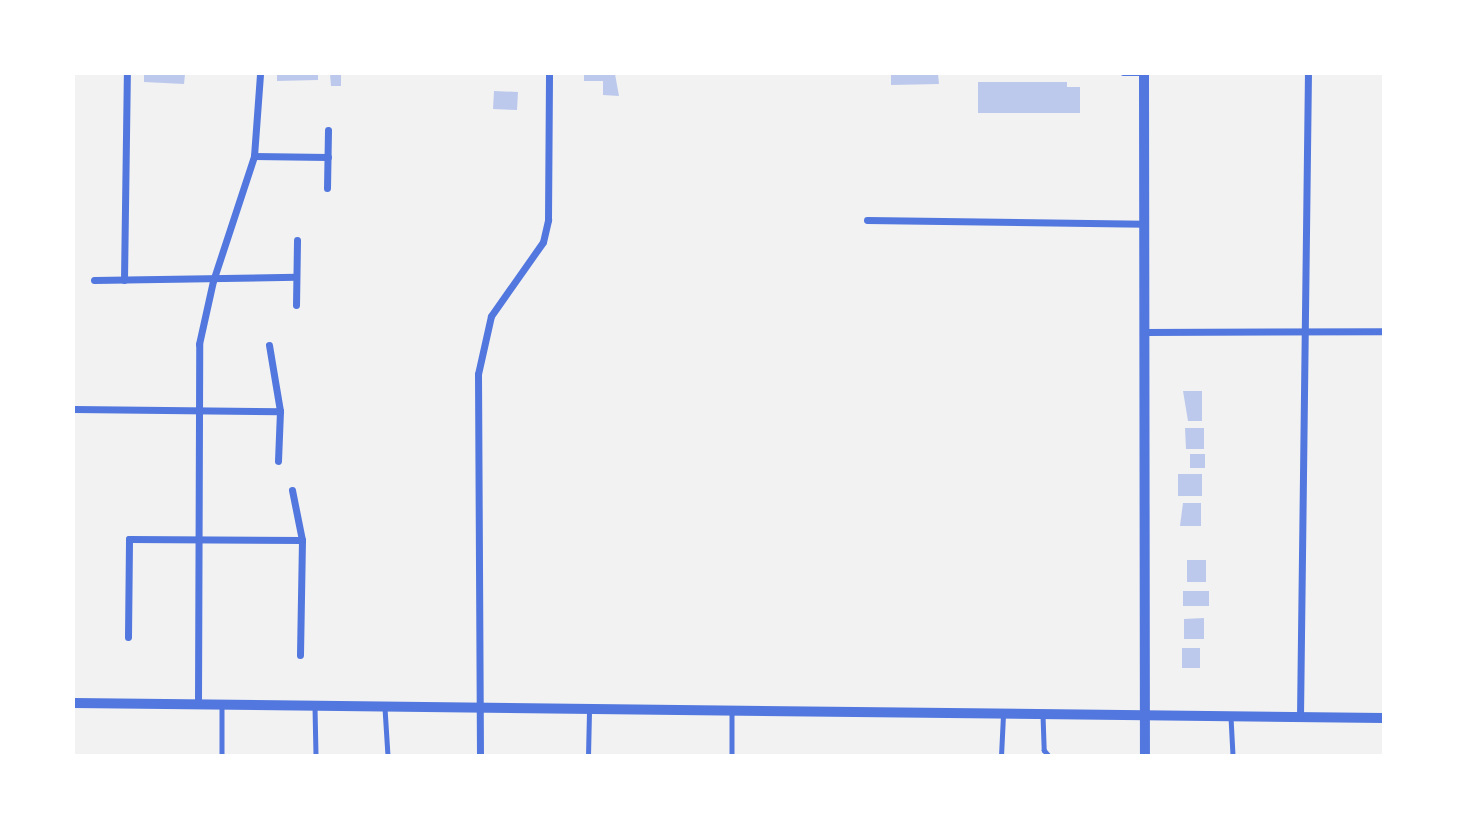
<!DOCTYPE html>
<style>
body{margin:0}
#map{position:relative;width:1457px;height:829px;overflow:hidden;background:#f2f2f2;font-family:Roboto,sans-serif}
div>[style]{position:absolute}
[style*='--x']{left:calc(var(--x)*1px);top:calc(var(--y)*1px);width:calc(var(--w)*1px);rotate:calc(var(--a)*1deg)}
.building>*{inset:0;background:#bdc9ec}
.service>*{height:4.5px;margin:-2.25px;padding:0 2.25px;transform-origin:2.25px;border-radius:2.25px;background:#5277de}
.minor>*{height:7px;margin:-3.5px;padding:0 3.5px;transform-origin:3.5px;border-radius:3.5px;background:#5277de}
.tertiary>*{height:10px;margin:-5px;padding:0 5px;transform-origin:5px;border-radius:5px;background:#5277de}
span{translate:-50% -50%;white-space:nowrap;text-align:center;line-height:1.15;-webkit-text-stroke:7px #fff;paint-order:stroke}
.frame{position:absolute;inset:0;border:75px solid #fff;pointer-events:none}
</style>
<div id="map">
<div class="building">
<i style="clip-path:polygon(144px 74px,185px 74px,184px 84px,144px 82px)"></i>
<i style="clip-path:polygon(277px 74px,318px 74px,318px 80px,277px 81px)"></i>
<i style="clip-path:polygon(330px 74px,341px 74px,341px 86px,331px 86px)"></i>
<i style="clip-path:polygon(584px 74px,615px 74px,619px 96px,603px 95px,603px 81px,584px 81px)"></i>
<i style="clip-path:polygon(891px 74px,938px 74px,939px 84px,891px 85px)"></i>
<i style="clip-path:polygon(978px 82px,1067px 82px,1067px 87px,1080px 87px,1080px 113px,978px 113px)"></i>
<i style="clip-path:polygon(494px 91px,518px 92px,517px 110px,493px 109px)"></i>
<i style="clip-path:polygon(1183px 391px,1202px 391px,1202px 421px,1188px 421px)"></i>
<i style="clip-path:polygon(1185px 428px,1204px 428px,1204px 449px,1186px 449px)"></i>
<i style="clip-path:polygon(1190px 454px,1205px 454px,1205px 468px,1190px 468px)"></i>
<i style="clip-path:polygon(1178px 474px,1202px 474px,1202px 496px,1178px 496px)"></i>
<i style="clip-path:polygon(1183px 503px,1201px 503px,1201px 526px,1180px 526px)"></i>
<i style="clip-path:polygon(1187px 560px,1206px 560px,1206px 582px,1187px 582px)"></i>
<i style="clip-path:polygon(1183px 591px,1209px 591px,1209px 606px,1183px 606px)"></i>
<i style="clip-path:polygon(1204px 618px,1204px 639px,1184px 639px,1184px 619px)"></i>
<i style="clip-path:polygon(1182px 648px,1200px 648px,1200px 668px,1182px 668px)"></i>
</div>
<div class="service">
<i style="--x:1123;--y:74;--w:20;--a:0"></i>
<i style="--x:222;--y:705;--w:51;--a:90"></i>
<i style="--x:315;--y:707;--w:49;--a:88.8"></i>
<i style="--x:385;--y:708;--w:48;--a:86.4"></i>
<i style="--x:732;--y:712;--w:44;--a:90"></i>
<i style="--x:1043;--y:715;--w:35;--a:88"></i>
<i style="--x:1044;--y:750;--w:8;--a:50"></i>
<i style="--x:1231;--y:717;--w:39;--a:87"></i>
<i style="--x:588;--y:756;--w:45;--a:-88.7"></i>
<i style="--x:1001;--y:756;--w:41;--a:-87.2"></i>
</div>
<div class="minor">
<i style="--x:254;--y:156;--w:74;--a:0.8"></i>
<i style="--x:327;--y:188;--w:58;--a:-89"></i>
<i style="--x:867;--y:220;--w:277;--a:0.8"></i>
<i style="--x:94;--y:280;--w:202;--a:-0.9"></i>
<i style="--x:124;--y:280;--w:206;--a:-89.2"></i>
<i style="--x:296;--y:305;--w:65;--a:-89.1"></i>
<i style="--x:1143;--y:332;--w:241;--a:-0.2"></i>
<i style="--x:269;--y:345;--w:67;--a:80.5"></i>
<i style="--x:280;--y:411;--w:50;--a:92.3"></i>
<i style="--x:74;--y:409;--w:206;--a:0.6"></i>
<i style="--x:292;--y:490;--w:51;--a:78.7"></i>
<i style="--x:302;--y:540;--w:115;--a:91"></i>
<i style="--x:128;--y:637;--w:98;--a:-89.4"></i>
<i style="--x:129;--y:539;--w:173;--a:0.3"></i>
<i style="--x:198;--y:703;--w:359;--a:-89.8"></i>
<i style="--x:199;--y:344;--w:65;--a:-77.5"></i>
<i style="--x:213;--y:281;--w:132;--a:-71.8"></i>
<i style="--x:254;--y:156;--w:82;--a:-85.8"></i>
<i style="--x:1300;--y:717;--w:643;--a:-89.29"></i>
<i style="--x:480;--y:756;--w:382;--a:-90.3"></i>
<i style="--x:478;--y:374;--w:59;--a:-77.4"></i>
<i style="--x:491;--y:316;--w:90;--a:-54.9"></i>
<i style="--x:543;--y:242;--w:23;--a:-77"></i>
<i style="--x:548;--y:220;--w:146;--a:-89.6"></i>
</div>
<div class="tertiary">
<i style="--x:1144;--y:74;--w:682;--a:89.92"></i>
<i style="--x:74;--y:703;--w:1310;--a:0.66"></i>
</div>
<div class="frame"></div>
</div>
